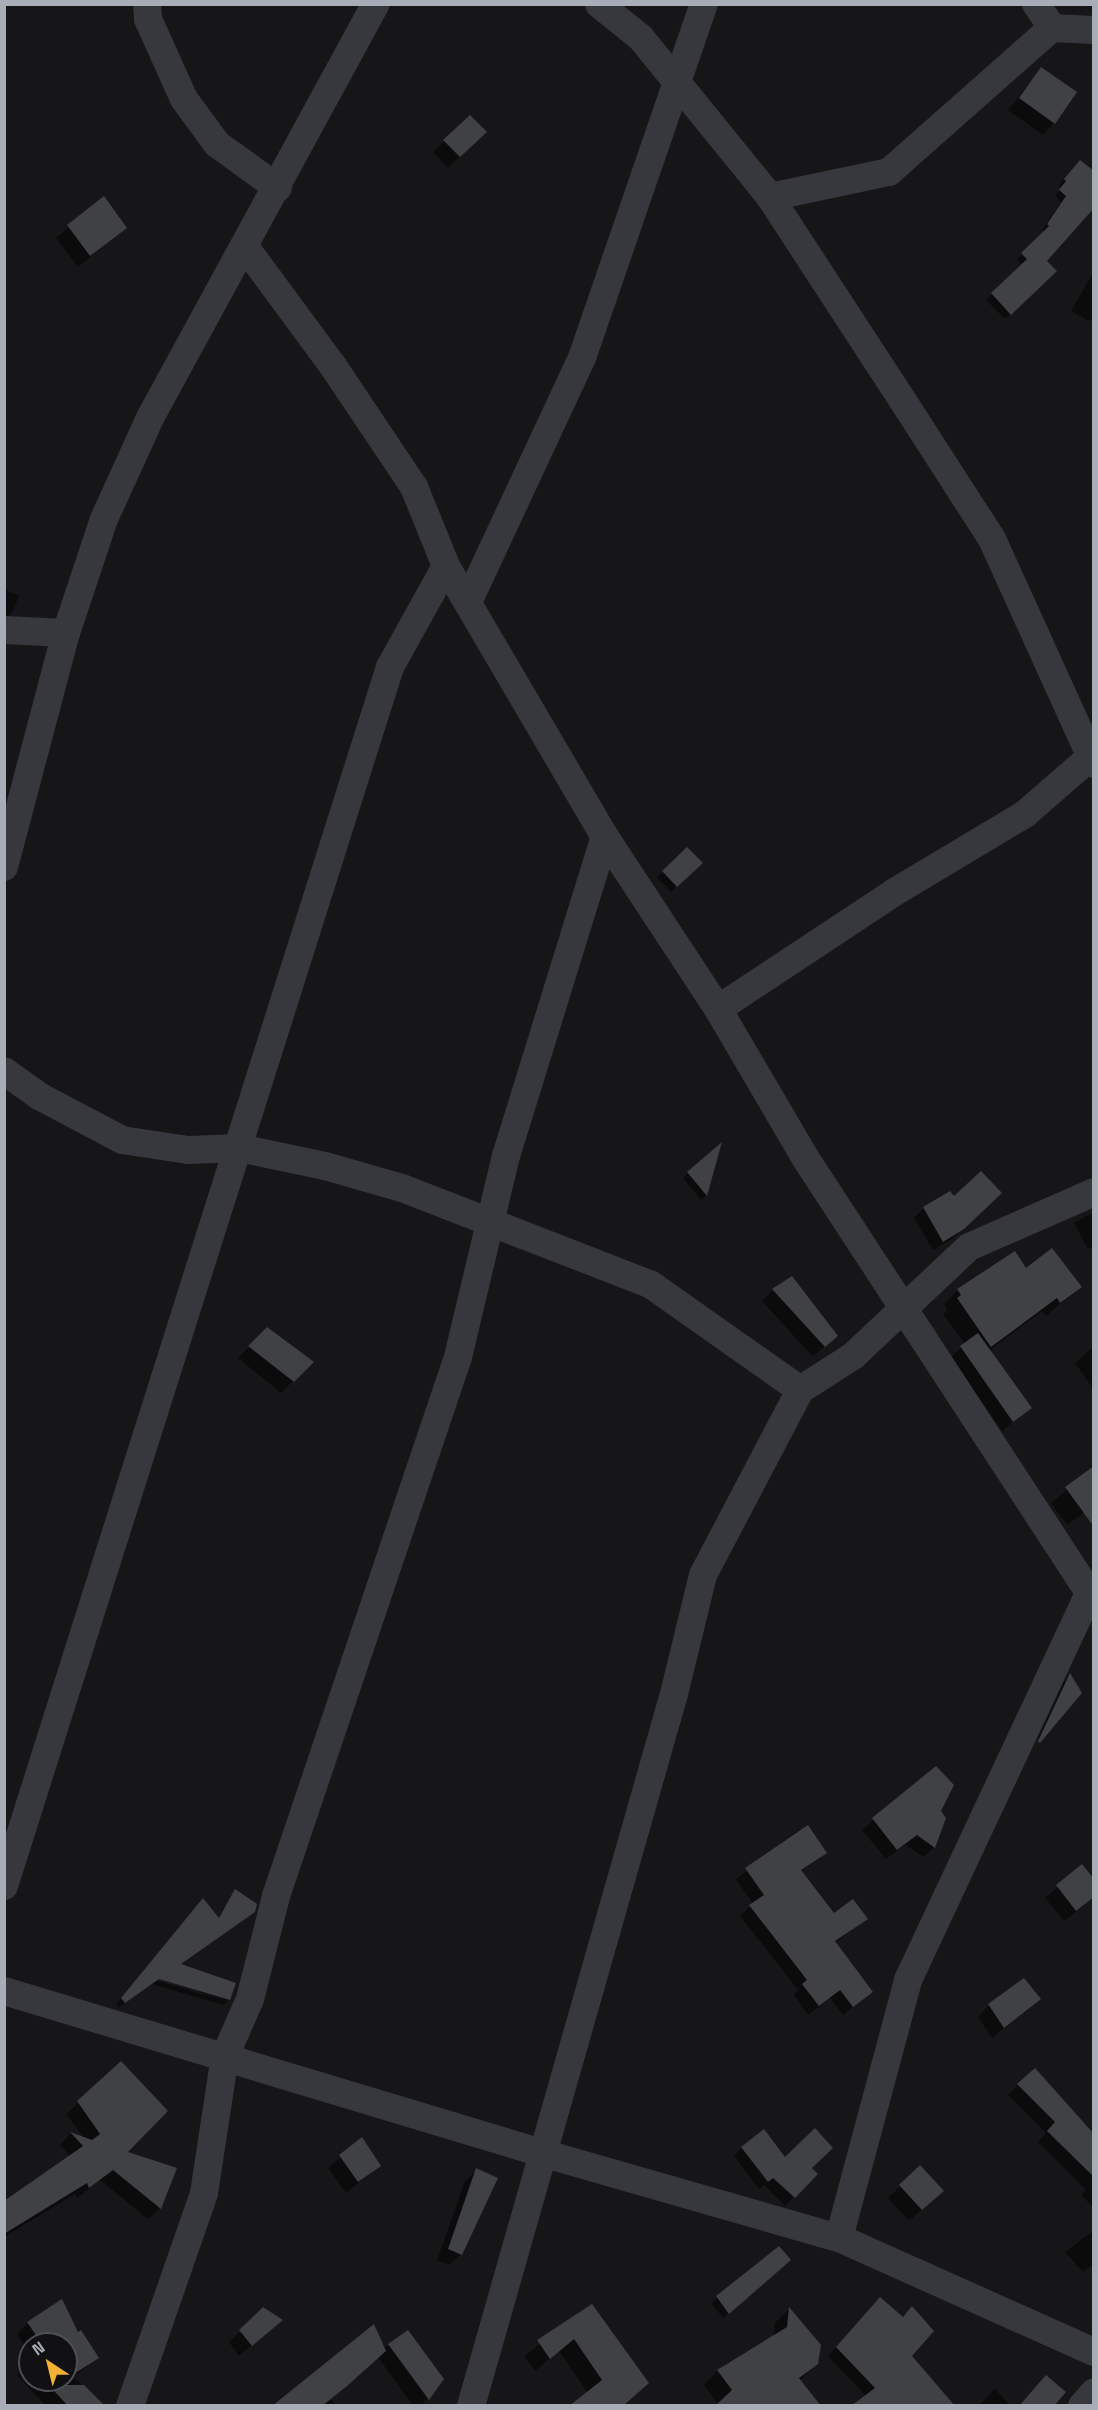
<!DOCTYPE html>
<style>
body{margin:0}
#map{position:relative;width:1098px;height:2410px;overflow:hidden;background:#161618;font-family:"Space Grotesk",sans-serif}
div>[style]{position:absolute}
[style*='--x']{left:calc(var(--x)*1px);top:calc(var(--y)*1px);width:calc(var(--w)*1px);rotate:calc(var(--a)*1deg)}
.shadow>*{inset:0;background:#0007}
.building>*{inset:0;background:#404145}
.minor>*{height:28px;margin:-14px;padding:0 14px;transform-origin:14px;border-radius:14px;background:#37383d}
span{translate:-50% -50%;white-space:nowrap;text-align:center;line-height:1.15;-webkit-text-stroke:5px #111113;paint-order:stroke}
.frame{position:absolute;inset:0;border:6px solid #a8adb8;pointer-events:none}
.north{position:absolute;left:18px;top:2332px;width:60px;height:60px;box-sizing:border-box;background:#111113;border:2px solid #4d4f55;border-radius:50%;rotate:325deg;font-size:16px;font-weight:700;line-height:24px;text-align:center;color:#a8adb8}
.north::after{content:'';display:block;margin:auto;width:21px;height:27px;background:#f2b134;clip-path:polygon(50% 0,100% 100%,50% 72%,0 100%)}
</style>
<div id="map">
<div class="shadow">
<i style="clip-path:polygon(1041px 69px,1054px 123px,1043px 135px,1008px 110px)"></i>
<i style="clip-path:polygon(444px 141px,473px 144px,448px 168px,433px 152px)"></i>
<i style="clip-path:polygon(1075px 167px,1094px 173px,1045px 261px,1055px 271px,1005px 319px,986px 300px,1022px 265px,1017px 259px,1045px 232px,1042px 230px,1061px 202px,1055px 196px,1062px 187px,1059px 185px)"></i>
<i style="clip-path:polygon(104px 198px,125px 228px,78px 267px,56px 238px)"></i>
<i style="clip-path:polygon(1094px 271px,1094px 317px,1089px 321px,1071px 311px)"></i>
<i style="clip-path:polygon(4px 589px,19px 596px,12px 613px,4px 619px)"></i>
<i style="clip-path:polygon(687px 849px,700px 863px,671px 892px,657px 877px)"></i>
<i style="clip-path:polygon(719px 1146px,706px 1196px,701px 1200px,683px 1178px)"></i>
<i style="clip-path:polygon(1000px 1193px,952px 1239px,933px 1250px,914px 1218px,924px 1208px,953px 1199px)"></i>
<i style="clip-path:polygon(1094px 1212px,1094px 1245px,1088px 1249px,1074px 1223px)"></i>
<i style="clip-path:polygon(1080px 1287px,1046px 1316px,1042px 1311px,989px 1351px,1030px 1408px,1002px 1431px,951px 1357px,965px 1344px,943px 1314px,947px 1310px,944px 1304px,958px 1290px)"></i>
<i style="clip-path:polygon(773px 1290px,836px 1336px,813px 1357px,762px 1301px)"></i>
<i style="clip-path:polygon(267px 1329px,312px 1362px,281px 1393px,238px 1358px)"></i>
<i style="clip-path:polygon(1094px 1346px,1094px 1390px,1075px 1363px)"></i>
<i style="clip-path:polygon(1094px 1468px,1094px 1506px,1067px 1525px,1051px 1503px)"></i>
<i style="clip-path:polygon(1070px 1675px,1080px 1693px,1037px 1741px,1065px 1680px)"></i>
<i style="clip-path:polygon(936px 1768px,939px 1812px,934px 1847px,924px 1857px,905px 1845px,886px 1859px,862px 1830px)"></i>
<i style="clip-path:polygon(808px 1827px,825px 1853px,800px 1872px,833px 1915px,866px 1918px,835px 1943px,871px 1992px,843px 2015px,830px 1998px,808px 2015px,794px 1995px,798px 1990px,740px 1916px,753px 1904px,736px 1879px)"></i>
<i style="clip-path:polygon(1082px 1866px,1094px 1897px,1064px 1921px,1045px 1898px)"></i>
<i style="clip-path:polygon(235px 1891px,255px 1904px,254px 1911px,179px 1965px,234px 1984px,228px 2001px,152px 1976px,151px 1979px,227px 2001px,223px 2005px,152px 1984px,119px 2007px,116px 2004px,198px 1905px,203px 1900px,218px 1919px)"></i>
<i style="clip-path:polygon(1039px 1999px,992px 2038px,978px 2017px,989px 2005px)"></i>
<i style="clip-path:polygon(121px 2063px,125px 2152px,160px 2208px,148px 2219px,100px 2180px,77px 2198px,75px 2194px,4px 2237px,4px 2195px,7px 2200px,72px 2158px,60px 2145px,70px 2134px,84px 2138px,66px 2114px)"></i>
<i style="clip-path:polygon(1018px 2085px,1094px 2136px,1094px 2208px,1081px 2195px,1086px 2190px,1038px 2142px,1046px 2133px,1008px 2095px)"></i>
<i style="clip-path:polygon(362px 2139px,379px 2166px,346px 2193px,328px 2168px)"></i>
<i style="clip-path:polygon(742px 2148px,785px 2159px,816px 2174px,785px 2206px,764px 2185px,759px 2189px,734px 2156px)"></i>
<i style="clip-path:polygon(920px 2167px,930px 2202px,909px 2221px,888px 2198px)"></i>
<i style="clip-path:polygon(477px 2170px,461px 2254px,449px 2265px,437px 2260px,465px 2181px)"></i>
<i style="clip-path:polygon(1094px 2230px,1094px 2264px,1083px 2272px,1065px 2252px)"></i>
<i style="clip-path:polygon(779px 2248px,784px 2265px,723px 2318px,711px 2303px)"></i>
<i style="clip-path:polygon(591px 2306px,623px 2406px,588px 2393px,559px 2351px,535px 2371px,524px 2356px)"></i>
<i style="clip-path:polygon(872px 2308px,902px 2318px,912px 2308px,910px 2356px,945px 2396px,866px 2396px,828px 2356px)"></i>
<i style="clip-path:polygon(263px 2309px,280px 2321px,239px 2356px,229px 2342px)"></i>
<i style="clip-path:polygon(789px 2309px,813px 2367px,799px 2381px,718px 2404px,704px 2385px,717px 2371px,774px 2336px,775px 2323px)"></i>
<i style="clip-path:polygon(28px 2323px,78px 2334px,97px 2358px,74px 2377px,103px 2406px,46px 2406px,17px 2375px,30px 2363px,30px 2380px,66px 2380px,66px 2344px,30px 2344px,30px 2355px,17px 2334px)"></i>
<i style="clip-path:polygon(389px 2345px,442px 2379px,421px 2406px,413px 2406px,378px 2357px,326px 2401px,332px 2400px,336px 2406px,277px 2406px)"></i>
<i style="clip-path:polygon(995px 2389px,1011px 2406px,979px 2406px,986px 2398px)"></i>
</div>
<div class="building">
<i style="clip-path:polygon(1041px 67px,1077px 92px,1055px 124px,1019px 98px)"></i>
<i style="clip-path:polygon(470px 115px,487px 132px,460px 157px,443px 140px)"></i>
<i style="clip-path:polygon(1080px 160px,1094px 171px,1094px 208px,1047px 261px,1057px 271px,1011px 315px,991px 293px,1027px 259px,1021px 253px,1049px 226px,1047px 224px,1066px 196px,1059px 190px,1066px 181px,1064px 179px)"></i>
<i style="clip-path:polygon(104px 196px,127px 228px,90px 256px,67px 225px)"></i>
<i style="clip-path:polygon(687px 847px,703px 863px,677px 887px,662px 871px)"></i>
<i style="clip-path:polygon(722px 1142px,707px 1196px,687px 1172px)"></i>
<i style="clip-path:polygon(981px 1171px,1002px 1193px,964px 1229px,943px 1242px,923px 1207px,950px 1191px,954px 1196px)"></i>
<i style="clip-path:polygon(1052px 1248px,1082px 1287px,1060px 1303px,1057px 1298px,991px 1347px,957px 1298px,961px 1295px,957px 1289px,1015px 1251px,1026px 1268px)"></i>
<i style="clip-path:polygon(792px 1276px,838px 1336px,825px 1347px,772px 1289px)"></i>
<i style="clip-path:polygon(267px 1327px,314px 1362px,294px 1382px,248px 1346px)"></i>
<i style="clip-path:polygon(978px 1333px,1032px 1408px,1013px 1422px,960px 1346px)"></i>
<i style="clip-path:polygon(1094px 1466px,1094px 1527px,1065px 1487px)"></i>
<i style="clip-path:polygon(1070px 1673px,1082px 1693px,1040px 1743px,1038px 1741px)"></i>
<i style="clip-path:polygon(936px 1766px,954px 1785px,941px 1811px,946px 1818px,935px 1848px,917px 1835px,897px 1850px,872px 1818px)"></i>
<i style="clip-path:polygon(808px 1825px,827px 1853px,801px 1870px,834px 1913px,853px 1899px,868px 1919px,835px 1941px,873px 1992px,853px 2007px,840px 1990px,819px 2006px,802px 1984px,807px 1980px,749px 1905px,764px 1895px,745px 1868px)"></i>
<i style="clip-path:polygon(1082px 1864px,1094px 1879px,1094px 1897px,1076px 1911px,1056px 1885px)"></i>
<i style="clip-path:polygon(235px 1889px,257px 1904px,255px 1912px,181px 1964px,236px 1983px,230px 2000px,159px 1979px,125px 2003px,121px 1998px,203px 1898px,219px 1918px)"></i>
<i style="clip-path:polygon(1024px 1978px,1041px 1999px,1004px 2028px,988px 2004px)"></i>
<i style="clip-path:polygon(121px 2061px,168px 2111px,128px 2152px,177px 2168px,161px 2209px,113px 2170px,89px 2188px,87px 2183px,4px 2234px,4px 2201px,83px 2146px,70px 2132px,92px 2140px,100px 2134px,77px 2101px)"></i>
<i style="clip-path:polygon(1035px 2068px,1094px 2134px,1094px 2177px,1047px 2131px,1055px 2122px,1017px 2084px)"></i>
<i style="clip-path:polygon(815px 2128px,833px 2148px,812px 2168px,818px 2174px,795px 2198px,773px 2178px,768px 2182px,741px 2147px,764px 2129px,785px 2157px)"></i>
<i style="clip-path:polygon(362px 2137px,381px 2166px,358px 2182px,339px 2155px)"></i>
<i style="clip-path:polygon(920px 2165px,944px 2191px,922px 2210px,899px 2185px)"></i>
<i style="clip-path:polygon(476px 2168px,498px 2178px,462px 2255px,448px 2249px)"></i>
<i style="clip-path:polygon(779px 2246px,791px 2260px,729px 2314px,716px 2296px)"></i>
<i style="clip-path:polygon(880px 2297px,903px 2317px,912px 2306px,934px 2331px,912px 2356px,955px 2406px,851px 2406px,875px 2388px,836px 2347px)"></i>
<i style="clip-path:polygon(62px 2299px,78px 2332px,81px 2330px,99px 2358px,66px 2379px,66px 2344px,42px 2344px,27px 2322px)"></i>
<i style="clip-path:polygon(592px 2304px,649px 2383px,623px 2406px,569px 2406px,602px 2380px,574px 2339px,550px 2359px,537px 2340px)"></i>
<i style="clip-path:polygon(263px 2307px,283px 2320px,252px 2346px,239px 2330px)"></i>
<i style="clip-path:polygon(789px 2307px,821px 2345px,818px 2364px,799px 2378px,821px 2406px,715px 2406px,732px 2390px,717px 2370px,787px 2327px)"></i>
<i style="clip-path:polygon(374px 2324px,386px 2351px,347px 2386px,322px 2406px,272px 2406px)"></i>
<i style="clip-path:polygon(408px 2330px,444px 2379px,429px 2400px,388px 2344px)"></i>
<i style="clip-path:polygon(1046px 2375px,1066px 2392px,1054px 2406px,1019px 2406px)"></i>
<i style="clip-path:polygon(44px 2380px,64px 2380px,56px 2385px,84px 2385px,105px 2406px,68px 2406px)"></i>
</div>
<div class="minor">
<i style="--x:147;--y:4;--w:15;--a:86"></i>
<i style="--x:148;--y:19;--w:88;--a:65.8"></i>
<i style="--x:184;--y:99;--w:56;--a:53.7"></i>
<i style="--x:217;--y:144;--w:75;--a:35.8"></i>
<i style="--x:599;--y:4;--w:54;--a:39"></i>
<i style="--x:641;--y:38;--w:205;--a:50.9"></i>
<i style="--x:770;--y:197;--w:227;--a:56.9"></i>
<i style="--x:894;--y:387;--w:181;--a:57.2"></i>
<i style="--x:992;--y:539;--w:247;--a:65.6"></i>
<i style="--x:1036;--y:4;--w:29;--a:56"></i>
<i style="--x:770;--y:197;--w:122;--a:-11.9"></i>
<i style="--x:889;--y:172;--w:217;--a:-41.5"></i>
<i style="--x:1052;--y:28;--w:42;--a:2.7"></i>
<i style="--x:246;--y:248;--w:147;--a:53.6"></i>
<i style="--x:333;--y:366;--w:146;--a:56.2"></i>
<i style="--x:414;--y:487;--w:85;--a:67.9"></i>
<i style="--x:446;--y:566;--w:314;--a:59.6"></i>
<i style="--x:605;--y:837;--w:206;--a:56.7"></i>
<i style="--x:718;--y:1009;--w:174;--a:59.6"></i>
<i style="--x:806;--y:1159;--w:527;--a:56.85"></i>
<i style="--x:469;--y:600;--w:270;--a:-65"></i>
<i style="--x:583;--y:355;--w:371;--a:-71"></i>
<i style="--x:4;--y:630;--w:62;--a:2.8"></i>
<i style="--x:4;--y:867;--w:242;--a:-75.2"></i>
<i style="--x:66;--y:633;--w:120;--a:-71.6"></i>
<i style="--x:104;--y:519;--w:113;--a:-65.5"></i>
<i style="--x:151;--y:416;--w:469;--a:-61.4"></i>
<i style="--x:718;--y:1009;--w:210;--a:-33.5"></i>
<i style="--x:893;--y:893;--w:154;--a:-30.9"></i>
<i style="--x:1025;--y:814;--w:91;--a:-41"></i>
<i style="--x:4;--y:1071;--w:43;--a:35.5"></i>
<i style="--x:39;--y:1096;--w:94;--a:27.9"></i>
<i style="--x:122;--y:1140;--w:67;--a:8.6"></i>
<i style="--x:188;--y:1150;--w:51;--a:-2.2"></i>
<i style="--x:239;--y:1148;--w:88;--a:11.8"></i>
<i style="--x:325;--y:1166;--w:80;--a:15.9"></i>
<i style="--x:402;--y:1188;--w:266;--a:21.2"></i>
<i style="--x:650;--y:1284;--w:184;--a:35.2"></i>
<i style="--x:4;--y:1886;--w:1279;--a:-72.43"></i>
<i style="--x:390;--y:667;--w:115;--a:-61"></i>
<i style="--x:4;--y:1991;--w:562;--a:16.76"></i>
<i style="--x:542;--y:2153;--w:309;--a:16"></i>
<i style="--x:839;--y:2238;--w:279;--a:24.1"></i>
<i style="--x:839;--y:2238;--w:267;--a:-75"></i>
<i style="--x:908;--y:1980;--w:426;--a:-64.9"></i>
<i style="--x:130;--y:2406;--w:225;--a:-70.8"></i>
<i style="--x:204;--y:2193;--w:139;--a:-81.3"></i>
<i style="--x:225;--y:2056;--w:62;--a:-66.3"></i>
<i style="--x:250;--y:1999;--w:106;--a:-75.8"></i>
<i style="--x:276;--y:1896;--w:569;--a:-71.34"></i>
<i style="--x:458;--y:1357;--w:207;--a:-76.6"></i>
<i style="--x:506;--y:1156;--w:334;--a:-72.8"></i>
<i style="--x:471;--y:2406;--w:740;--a:-74.09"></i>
<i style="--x:674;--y:1694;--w:122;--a:-76.3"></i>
<i style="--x:703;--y:1575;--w:209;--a:-62.3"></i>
<i style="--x:800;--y:1390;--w:63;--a:-32.7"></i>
<i style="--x:853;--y:1356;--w:159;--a:-43.2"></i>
<i style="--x:969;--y:1247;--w:137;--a:-23.7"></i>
<i style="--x:1082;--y:2406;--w:18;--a:-49"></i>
</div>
<div class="frame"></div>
<div class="north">N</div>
</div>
